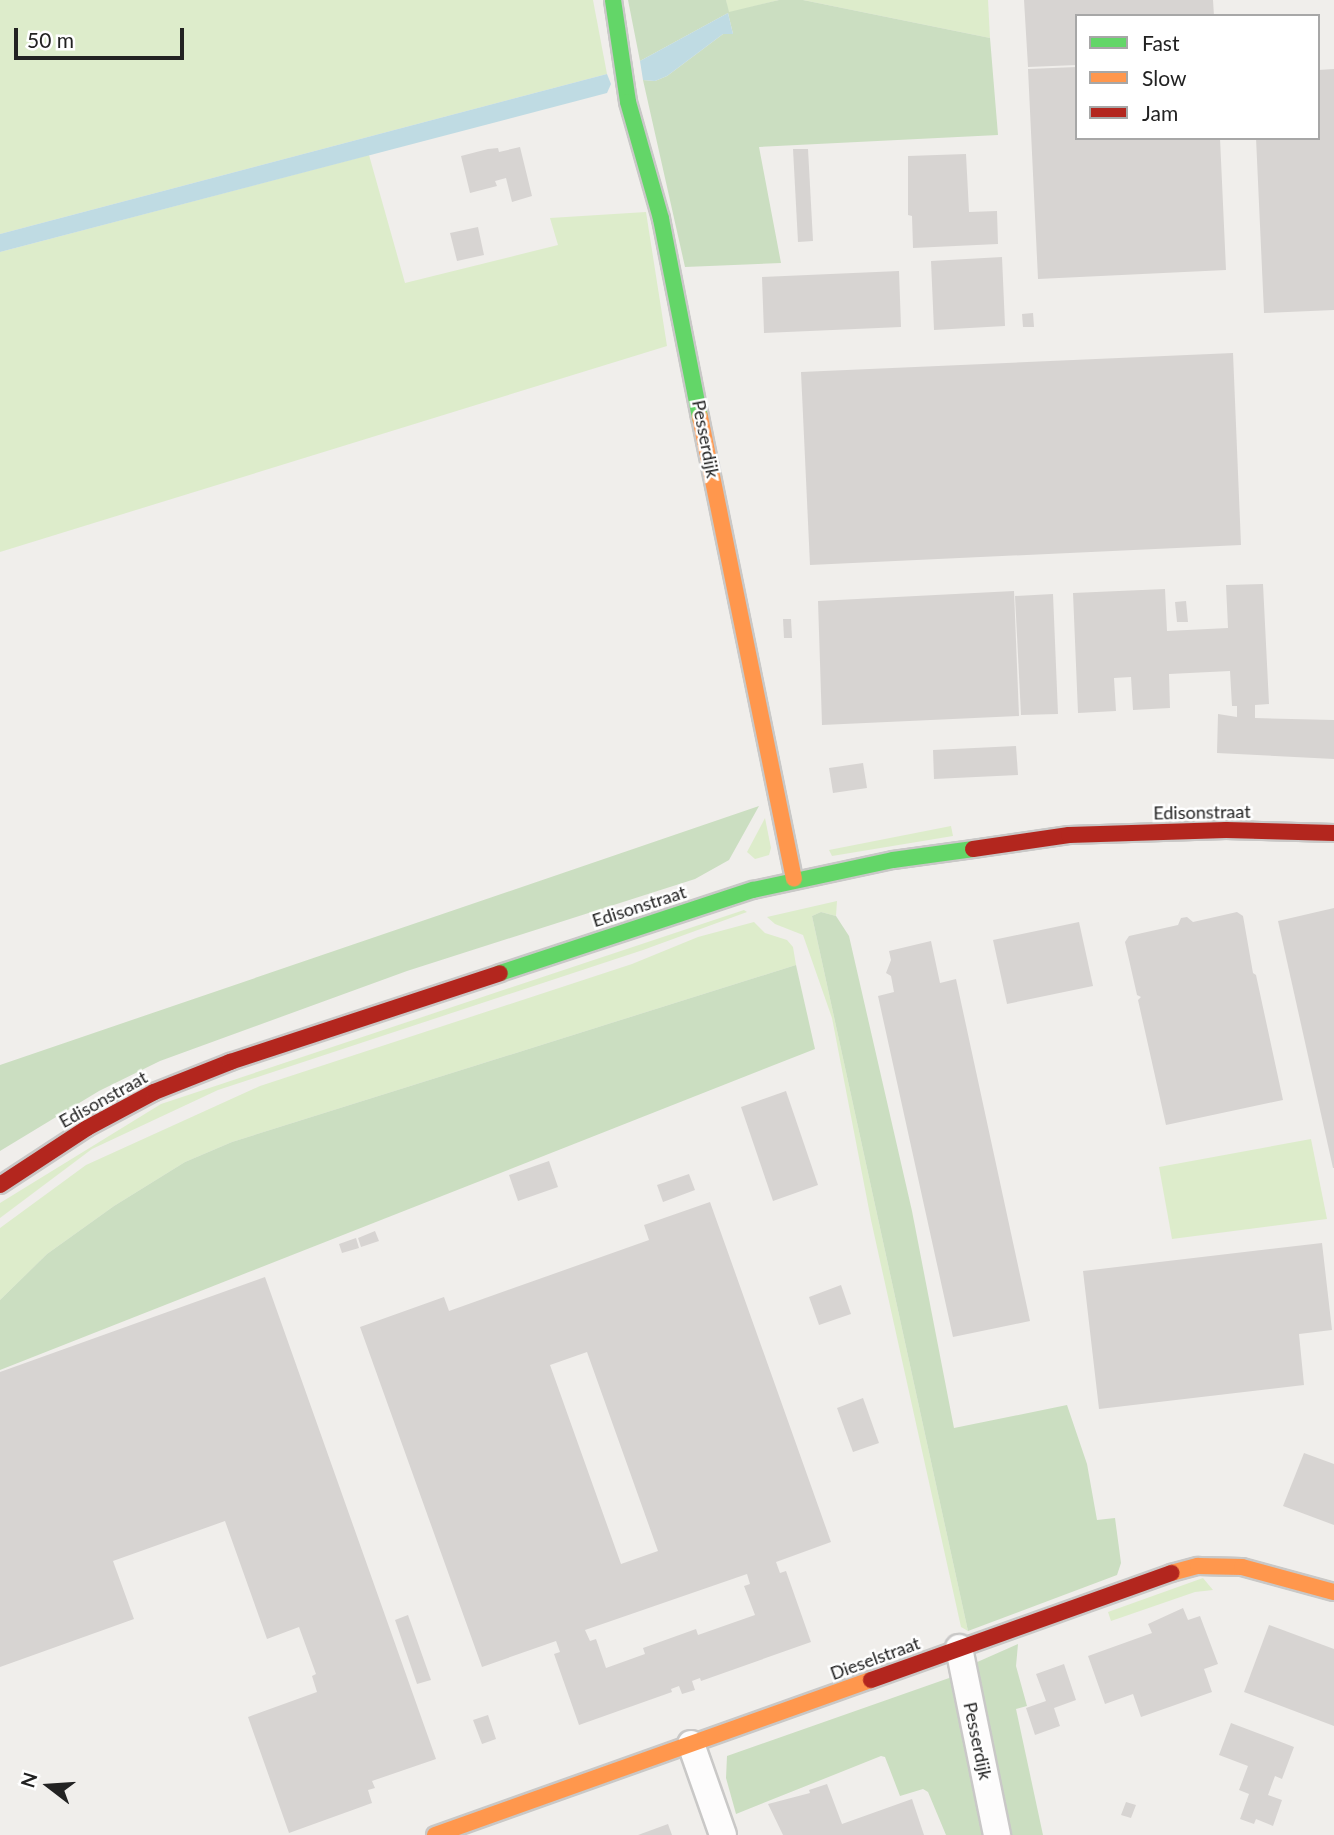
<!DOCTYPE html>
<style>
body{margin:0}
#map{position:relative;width:1334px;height:1835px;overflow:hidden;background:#f0eeeb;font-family:Lato,sans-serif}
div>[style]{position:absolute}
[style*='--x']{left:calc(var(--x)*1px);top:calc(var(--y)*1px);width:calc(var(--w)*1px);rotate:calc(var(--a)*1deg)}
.grass>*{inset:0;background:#ddeccb}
.forest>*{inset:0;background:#cbdec1}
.water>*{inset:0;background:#bfdbe3}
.building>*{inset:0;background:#d7d4d2}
.roads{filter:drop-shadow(2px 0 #c9c8c7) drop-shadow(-2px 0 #c9c8c7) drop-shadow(0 2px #c9c8c7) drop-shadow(0 -2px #c9c8c7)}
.street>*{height:26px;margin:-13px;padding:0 13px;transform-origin:13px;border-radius:13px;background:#fdfcfc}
.fast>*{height:16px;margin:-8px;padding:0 8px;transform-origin:8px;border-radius:8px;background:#63d668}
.slow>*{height:16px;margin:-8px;padding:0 8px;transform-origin:8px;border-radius:8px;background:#ff974d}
.jam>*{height:16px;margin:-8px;padding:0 8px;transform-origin:8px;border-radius:8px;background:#b3261e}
span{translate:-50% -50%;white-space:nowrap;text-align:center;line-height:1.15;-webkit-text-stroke:5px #fff;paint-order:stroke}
.street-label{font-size:18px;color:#222}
.legend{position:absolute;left:1075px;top:14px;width:245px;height:126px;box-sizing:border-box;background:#fff;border:2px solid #a7a7a7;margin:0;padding:9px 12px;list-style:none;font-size:21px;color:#222}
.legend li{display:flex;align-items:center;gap:14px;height:35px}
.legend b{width:35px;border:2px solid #a7a7a7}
.north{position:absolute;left:14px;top:1751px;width:70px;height:70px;-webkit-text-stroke:5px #fff;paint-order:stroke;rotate:287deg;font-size:19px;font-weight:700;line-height:28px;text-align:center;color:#222}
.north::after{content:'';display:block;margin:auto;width:24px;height:32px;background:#222;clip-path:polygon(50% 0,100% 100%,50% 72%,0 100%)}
.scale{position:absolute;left:14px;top:28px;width:170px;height:32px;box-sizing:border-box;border:4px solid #222;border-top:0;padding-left:9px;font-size:21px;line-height:24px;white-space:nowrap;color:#222;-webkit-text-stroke:5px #fff;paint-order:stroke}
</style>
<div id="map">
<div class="grass">
<i style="clip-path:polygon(0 0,593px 0,607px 74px,0 234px)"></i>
<i style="clip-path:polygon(726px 0,779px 0,728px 13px)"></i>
<i style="clip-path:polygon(803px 0,988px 0,990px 38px)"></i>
<i style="clip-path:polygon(369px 155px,405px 283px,558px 245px,550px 218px,646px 212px,667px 346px,0 552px,0 252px)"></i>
<i style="clip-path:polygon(765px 818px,771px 848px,769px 855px,755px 859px,747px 852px)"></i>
<i style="clip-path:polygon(951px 826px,953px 836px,832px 856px,829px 850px)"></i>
<i style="clip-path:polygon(837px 901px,836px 916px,821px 912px,812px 916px,968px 1631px,961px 1627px,871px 1220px,832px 1018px,803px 935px,775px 924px,767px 917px)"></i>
<i style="clip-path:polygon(744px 910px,747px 912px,643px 950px,218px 1090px,92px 1149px,0 1218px,0 1203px,161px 1104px)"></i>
<i style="clip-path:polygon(754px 922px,765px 933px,787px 940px,793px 947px,796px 965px,232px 1142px,185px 1162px,114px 1206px,47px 1254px,0 1300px,0 1228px,86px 1165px,260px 1086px,632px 964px,698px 937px)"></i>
<i style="clip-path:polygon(1311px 1139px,1327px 1219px,1172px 1239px,1159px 1167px)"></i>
<i style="clip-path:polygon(1203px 1578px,1213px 1590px,1195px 1592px,1111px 1621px,1108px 1612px)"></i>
</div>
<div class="forest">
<i style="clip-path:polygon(628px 0,726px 0,729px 12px,779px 0,803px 0,990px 38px,998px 135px,759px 147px,781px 263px,685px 267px,643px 80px,655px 81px,667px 76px,723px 34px,733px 34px,728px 13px,640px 61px)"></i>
<i style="clip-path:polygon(759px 806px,729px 860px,695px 879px,407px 971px,160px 1061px,99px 1091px,0 1151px,0 1065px)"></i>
<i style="clip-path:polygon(821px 912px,836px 916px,849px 936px,912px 1211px,954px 1428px,1067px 1405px,1087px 1464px,1097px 1520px,1115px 1518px,1121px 1563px,1117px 1575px,968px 1631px,812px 916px)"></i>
<i style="clip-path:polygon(796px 965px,815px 1049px,0 1370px,0 1300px,47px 1254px,114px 1206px,185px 1162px,232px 1142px)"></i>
<i style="clip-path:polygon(1018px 1644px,1016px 1666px,1027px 1706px,1016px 1709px,1043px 1835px,1009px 1835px,975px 1663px)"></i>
<i style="clip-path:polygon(952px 1677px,985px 1835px,946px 1835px,928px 1792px,923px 1789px,900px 1796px,885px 1757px,881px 1756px,736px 1814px,726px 1778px,727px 1756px)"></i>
</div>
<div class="water">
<i style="clip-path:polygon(728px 13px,733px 34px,723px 34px,667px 76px,655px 81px,643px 80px,640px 61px)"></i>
<i style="clip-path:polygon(607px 74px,611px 84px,607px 93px,0 252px,0 234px)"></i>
</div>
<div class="building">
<i style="clip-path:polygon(1024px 0,1213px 0,1214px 16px,1077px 16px,1077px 65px,1028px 67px)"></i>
<i style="clip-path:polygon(1077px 67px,1077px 138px,1220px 138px,1226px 270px,1038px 279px,1028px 69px)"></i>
<i style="clip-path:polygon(1334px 69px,1334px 310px,1264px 313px,1256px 138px,1318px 138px,1318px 70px)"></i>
<i style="clip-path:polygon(520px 147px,532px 196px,512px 202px,506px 178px,495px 181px,497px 186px,470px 193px,461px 156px,488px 149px,498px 148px,499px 152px)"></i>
<i style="clip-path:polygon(793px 149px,808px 149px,813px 241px,798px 242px)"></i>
<i style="clip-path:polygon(966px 154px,969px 212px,997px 211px,998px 244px,913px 248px,912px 216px,908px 215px,908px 156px)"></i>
<i style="clip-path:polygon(478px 227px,484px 255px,457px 261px,450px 233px)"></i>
<i style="clip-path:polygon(1002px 257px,1005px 326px,934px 330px,931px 261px)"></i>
<i style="clip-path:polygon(899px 271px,901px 327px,764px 333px,762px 277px)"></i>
<i style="clip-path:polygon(1033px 313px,1034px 327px,1023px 327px,1022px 314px)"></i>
<i style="clip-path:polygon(1233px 353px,1241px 545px,810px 565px,801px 372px)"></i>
<i style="clip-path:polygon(1263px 584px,1269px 704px,1255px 705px,1255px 718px,1334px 720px,1334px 759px,1217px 753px,1218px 714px,1237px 717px,1237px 706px,1232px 706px,1230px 671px,1169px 674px,1170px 708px,1133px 710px,1131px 677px,1114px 678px,1116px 711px,1078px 713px,1073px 593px,1165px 589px,1167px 631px,1228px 628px,1226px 585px)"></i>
<i style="clip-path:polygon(1014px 591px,1019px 716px,822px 725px,818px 601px)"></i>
<i style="clip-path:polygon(1053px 594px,1058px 714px,1021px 715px,1015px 596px)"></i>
<i style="clip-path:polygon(1186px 601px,1188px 622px,1177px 622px,1175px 602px)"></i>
<i style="clip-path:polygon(783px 619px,791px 619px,792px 638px,784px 638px)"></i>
<i style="clip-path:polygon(1016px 746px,1018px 775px,934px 779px,933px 750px)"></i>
<i style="clip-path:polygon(863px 763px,867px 788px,833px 793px,829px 768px)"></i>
<i style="clip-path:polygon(1334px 908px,1334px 1168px,1333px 1168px,1278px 921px)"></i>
<i style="clip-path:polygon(1237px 912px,1243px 916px,1253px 973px,1256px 975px,1283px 1100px,1166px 1125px,1138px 1000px,1141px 997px,1137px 995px,1125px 942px,1129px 936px,1178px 925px,1181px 918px,1187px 917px,1193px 922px)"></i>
<i style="clip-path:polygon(1079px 922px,1093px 986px,1007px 1004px,993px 940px)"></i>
<i style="clip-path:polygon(931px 941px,940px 983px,956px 979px,1030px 1321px,953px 1337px,878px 996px,894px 992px,891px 976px,886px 973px,891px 960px,889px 951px)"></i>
<i style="clip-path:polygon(786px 1091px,818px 1185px,773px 1201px,741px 1107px)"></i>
<i style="clip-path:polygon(549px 1161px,558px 1187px,518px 1201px,509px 1175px)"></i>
<i style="clip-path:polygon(689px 1174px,695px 1190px,663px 1202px,657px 1185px)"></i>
<i style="clip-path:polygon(evenodd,710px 1202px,831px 1542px,776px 1562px,780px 1573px,786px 1571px,811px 1642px,701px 1681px,700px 1678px,692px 1681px,695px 1690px,682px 1694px,679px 1686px,671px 1689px,672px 1692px,579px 1725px,554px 1654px,560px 1652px,556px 1641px,482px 1667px,360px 1327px,444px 1297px,449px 1311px,649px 1240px,644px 1225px,710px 1202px,587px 1352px,658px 1551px,621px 1564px,550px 1365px,587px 1352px,710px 1202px,747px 1574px,750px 1584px,744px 1586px,755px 1615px,698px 1635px,696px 1629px,643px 1648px,645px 1654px,606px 1668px,596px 1639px,590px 1641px,585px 1630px,747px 1574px)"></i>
<i style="clip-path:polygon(375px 1231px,379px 1241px,361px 1247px,358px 1238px)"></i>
<i style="clip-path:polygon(356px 1238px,359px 1248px,342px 1253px,339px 1244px)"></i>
<i style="clip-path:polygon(1322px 1243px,1332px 1330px,1299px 1334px,1304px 1385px,1099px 1409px,1083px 1271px)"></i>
<i style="clip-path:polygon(265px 1277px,436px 1759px,372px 1781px,375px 1788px,368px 1790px,372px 1803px,289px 1833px,248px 1717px,317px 1692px,312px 1676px,316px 1674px,299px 1627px,267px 1639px,225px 1521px,113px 1561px,134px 1619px,0 1667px,0 1372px)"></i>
<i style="clip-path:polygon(841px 1285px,851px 1314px,819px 1325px,809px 1297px)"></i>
<i style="clip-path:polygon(863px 1398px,879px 1443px,853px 1452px,837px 1408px)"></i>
<i style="clip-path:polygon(1304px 1453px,1334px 1464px,1334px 1525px,1283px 1506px)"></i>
<i style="clip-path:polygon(1183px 1608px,1188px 1620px,1200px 1616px,1218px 1664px,1204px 1669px,1212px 1692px,1141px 1717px,1133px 1694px,1105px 1704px,1088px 1656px,1152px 1633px,1148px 1624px)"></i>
<i style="clip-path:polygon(408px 1615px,431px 1680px,417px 1684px,395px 1620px)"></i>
<i style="clip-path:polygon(1269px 1625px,1334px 1649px,1334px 1726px,1244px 1692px)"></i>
<i style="clip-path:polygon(1064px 1664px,1076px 1700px,1054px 1708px,1060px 1726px,1035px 1735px,1026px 1708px,1046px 1701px,1036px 1674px)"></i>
<i style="clip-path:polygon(488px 1715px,496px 1739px,482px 1744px,473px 1720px)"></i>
<i style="clip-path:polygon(1231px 1723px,1294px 1747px,1282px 1779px,1275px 1776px,1268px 1795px,1282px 1800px,1273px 1826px,1256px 1819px,1254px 1824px,1240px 1819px,1249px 1794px,1239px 1790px,1248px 1766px,1219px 1755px)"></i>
<i style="clip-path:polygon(827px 1784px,842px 1824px,912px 1799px,924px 1835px,783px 1835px,768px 1804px,810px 1793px,809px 1790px)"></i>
<i style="clip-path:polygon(1126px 1802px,1136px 1805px,1131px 1818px,1121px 1815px)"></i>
<i style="clip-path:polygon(668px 1824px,672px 1835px,638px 1835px)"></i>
</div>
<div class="roads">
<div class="street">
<i style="--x:959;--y:1648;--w:191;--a:78.5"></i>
<i style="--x:691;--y:1744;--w:96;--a:70.6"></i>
</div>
<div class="fast">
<i style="--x:613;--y:0;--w:103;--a:81.6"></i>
<i style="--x:628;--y:102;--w:122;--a:74.2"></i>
<i style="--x:661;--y:219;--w:202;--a:78.9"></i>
<i style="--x:500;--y:973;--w:266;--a:-18.2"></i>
<i style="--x:753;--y:890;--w:143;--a:-12.1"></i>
<i style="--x:893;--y:860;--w:81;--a:-7.8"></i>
</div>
<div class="slow">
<i style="--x:700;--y:417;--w:471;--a:78.5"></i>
<i style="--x:1171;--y:1573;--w:28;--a:-15"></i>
<i style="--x:1198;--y:1566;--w:44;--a:1.3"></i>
<i style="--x:1242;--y:1567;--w:95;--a:15.2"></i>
<i style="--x:435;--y:1835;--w:463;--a:-19.6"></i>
</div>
<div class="jam">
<i style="--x:973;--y:849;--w:97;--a:-8.3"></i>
<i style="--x:1069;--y:835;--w:157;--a:-1.8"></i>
<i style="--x:1226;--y:830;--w:108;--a:1.6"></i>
<i style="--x:0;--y:1185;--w:104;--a:-33.2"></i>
<i style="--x:87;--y:1128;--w:76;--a:-28.2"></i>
<i style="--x:154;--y:1092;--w:82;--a:-21.5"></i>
<i style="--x:230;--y:1062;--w:284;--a:-18.2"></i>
<i style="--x:871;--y:1680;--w:319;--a:-19.6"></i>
</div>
</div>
<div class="street-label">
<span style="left:706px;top:439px;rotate:79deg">Pesserdijk</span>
<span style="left:1202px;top:812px;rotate:-1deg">Edisonstraat</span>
<span style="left:639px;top:906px;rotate:-18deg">Edisonstraat</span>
<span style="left:103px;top:1099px;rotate:-29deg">Edisonstraat</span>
<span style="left:875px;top:1658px;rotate:-20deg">Dieselstraat</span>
<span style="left:978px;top:1741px;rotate:78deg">Pesserdijk</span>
</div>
<ul class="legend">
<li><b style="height:9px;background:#63d668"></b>Fast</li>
<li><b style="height:9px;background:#ff974d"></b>Slow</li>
<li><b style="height:9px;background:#b3261e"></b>Jam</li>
</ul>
<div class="north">N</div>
<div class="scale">50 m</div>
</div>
